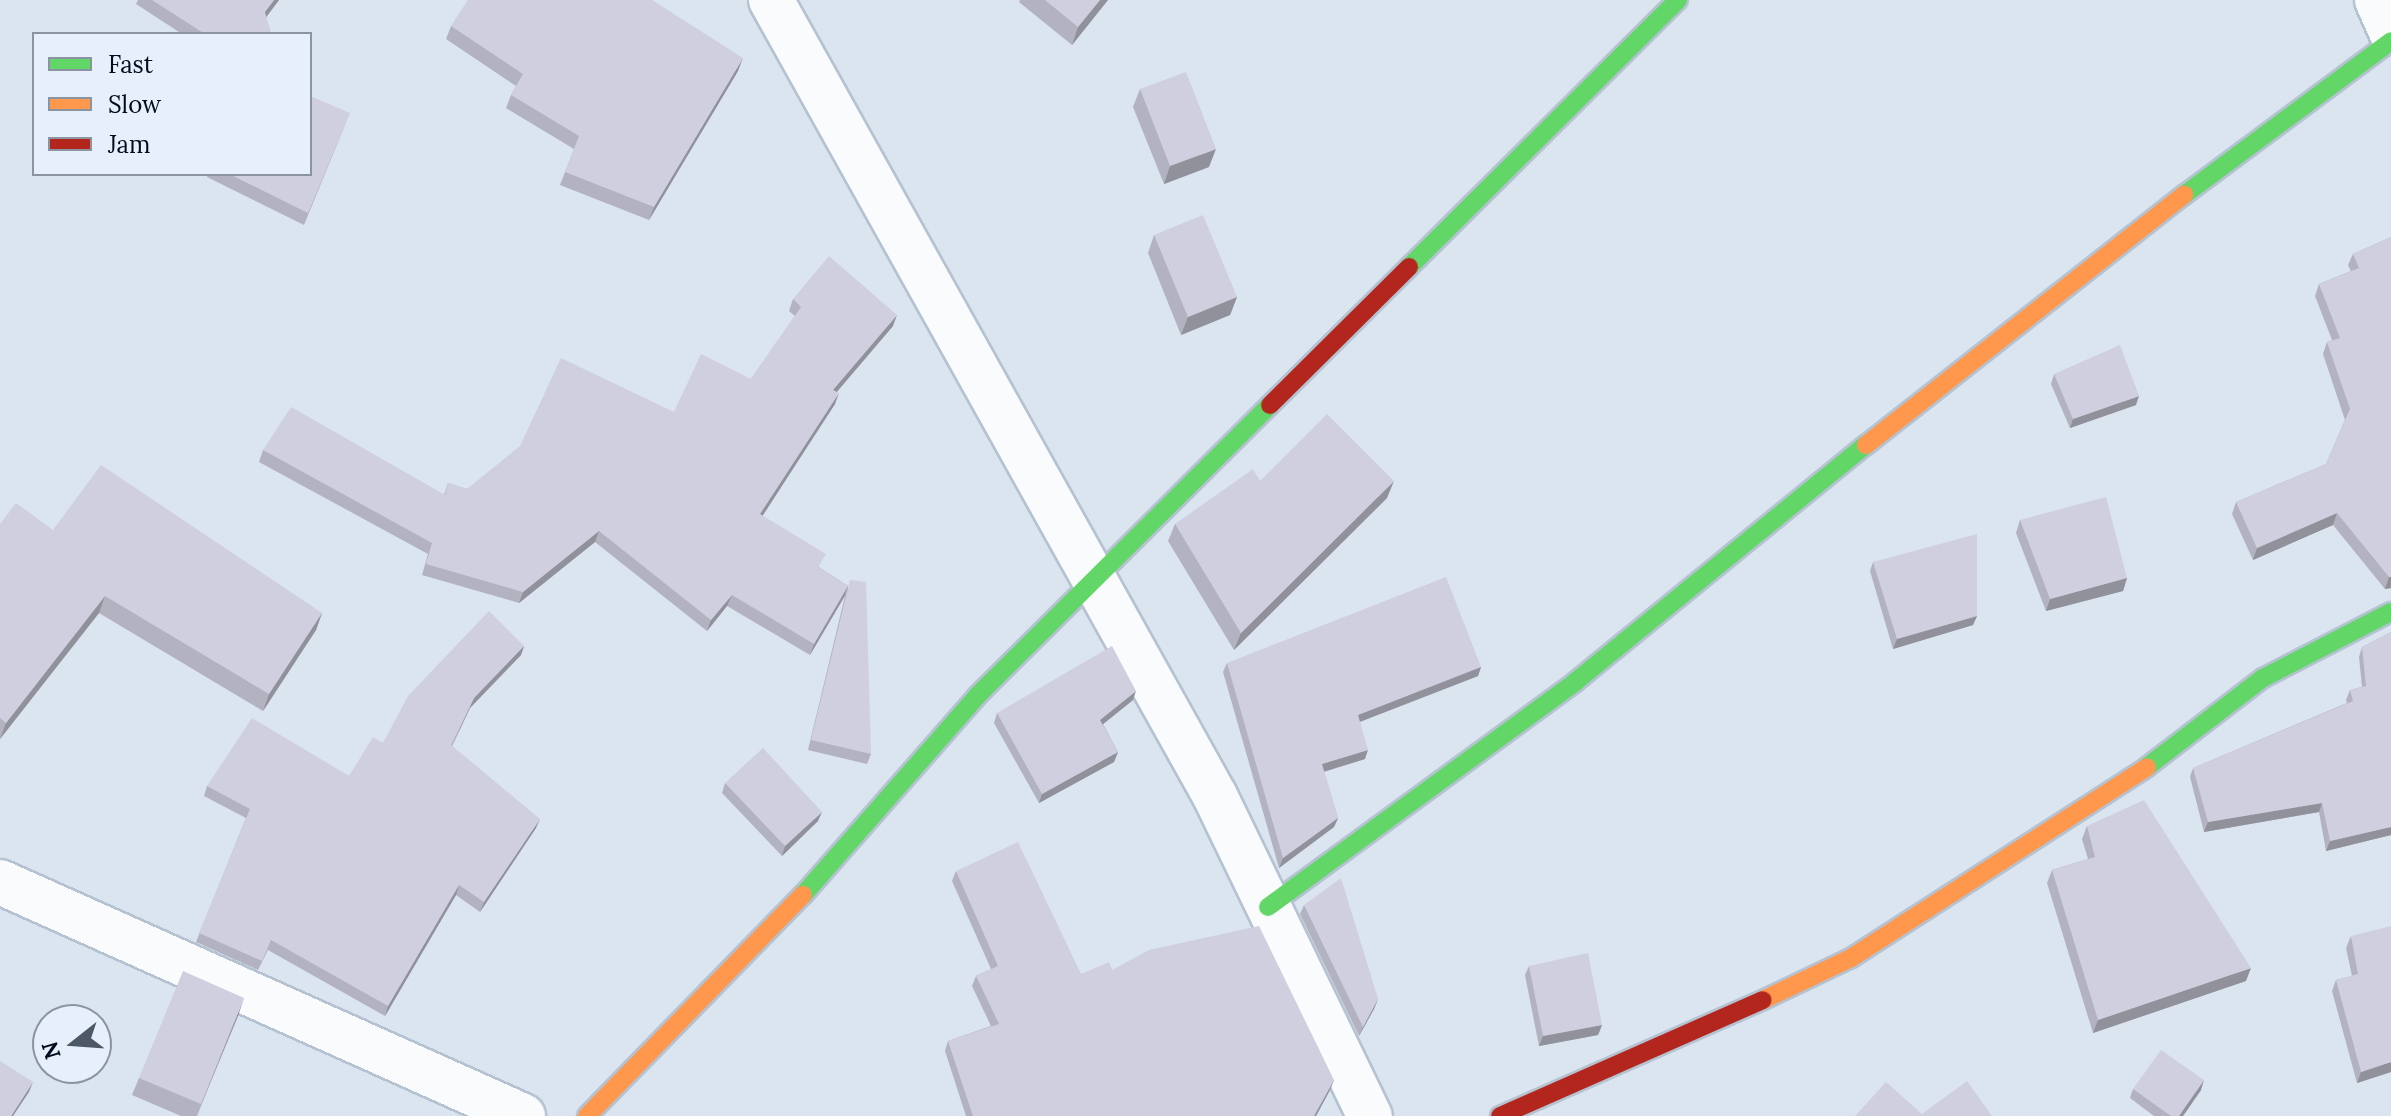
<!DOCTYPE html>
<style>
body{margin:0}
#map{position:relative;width:2391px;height:1116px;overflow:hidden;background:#dae5f0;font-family:Lora,serif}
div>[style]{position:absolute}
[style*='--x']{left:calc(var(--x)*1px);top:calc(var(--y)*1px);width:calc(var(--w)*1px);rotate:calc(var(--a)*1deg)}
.roads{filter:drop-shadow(2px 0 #b5c2d1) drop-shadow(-2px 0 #b5c2d1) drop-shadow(0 2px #b5c2d1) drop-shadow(0 -2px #b5c2d1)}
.street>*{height:44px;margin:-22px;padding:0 22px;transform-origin:22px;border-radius:22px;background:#f9fbfd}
.fast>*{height:18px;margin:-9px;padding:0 9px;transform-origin:9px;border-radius:9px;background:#63d668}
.slow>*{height:18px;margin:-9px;padding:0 9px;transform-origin:9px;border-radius:9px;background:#ff974d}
.jam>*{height:18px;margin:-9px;padding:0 9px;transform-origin:9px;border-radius:9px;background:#b3261e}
.wall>*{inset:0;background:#b2b2c0}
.shaded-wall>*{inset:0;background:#91919c}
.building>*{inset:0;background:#cfcfdf}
span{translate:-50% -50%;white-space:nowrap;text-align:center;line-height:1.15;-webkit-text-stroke:6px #e7f0fa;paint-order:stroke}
.legend{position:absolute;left:32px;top:32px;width:280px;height:144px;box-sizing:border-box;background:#e7f0fa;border:2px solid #8b95a1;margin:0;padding:10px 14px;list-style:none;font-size:24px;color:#010c1c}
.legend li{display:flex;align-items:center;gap:16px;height:40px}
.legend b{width:40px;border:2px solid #8b95a1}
.north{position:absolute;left:32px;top:1004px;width:80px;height:80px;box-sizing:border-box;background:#e7f0fa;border:2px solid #8b95a1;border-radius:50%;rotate:253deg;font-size:22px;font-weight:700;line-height:32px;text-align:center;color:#010c1c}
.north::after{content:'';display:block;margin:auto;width:28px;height:36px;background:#4d5866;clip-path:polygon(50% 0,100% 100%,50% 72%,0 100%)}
</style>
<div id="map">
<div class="roads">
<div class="street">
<i style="--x:771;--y:0;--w:911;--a:60.85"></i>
<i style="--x:1215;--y:796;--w:356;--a:64.2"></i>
<i style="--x:2377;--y:0;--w:34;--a:66"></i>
<i style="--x:0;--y:882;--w:573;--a:24.1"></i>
</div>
<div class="fast">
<i style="--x:2184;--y:195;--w:258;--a:-36.6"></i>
<i style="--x:1409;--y:267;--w:379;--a:-44.8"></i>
<i style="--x:2147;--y:767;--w:146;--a:-37.5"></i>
<i style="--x:2263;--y:678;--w:144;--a:-27.3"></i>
<i style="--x:803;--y:895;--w:264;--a:-48.8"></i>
<i style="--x:977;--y:696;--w:413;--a:-44.8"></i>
<i style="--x:1268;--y:907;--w:381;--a:-36.2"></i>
<i style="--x:1575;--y:682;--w:375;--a:-39.2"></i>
</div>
<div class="slow">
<i style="--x:1866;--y:445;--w:405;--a:-38.2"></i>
<i style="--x:1763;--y:1000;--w:98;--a:-25.5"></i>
<i style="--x:1851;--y:958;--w:352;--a:-32.8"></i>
<i style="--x:587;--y:1116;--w:309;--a:-45.7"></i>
</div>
<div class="jam">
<i style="--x:1270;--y:405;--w:196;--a:-44.8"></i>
<i style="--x:1500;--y:1116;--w:287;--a:-23.8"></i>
</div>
</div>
<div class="wall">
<i style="clip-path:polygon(138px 0,279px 0,266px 17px,271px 34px,182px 34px,136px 4px)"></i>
<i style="clip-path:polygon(1020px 0,1108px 0,1072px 45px,1019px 2px)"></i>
<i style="clip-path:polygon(451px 26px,738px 71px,649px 220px,560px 185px,574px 149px,506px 108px,511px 95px,516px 86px,446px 39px)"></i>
<i style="clip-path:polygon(1140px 89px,1209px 167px,1164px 184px,1133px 107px)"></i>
<i style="clip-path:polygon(345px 125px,304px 225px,207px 177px,208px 174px,310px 174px)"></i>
<i style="clip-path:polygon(1154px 235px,1237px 297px,1230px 315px,1181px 335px,1148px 253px)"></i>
<i style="clip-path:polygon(2391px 237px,2391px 588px,2385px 589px,2333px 525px,2253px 560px,2232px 514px,2236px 502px,2326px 464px,2345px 420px,2323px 354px,2327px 342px,2332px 340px,2315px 296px,2319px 284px,2351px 271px,2348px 265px,2353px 254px)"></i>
<i style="clip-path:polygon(793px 299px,893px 326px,837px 392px,835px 404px,762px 516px,820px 568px,848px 586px,871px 754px,867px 764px,808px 750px,845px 596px,810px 655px,727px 606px,707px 631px,595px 542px,519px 603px,422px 575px,428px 554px,259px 462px,263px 450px,444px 495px,448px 483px,467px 489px,674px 412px,751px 379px,795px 316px,789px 311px)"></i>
<i style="clip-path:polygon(2054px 374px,2136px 405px,2070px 428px,2051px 384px)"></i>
<i style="clip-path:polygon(1260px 481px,1387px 498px,1234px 650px,1168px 541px,1175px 524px)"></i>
<i style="clip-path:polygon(2020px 520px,2127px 578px,2123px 591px,2046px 611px,2016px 533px)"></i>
<i style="clip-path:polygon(0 524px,53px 530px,322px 613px,316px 630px,263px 711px,99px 613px,0 739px)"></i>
<i style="clip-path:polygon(1873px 562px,1977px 616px,1973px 625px,1893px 649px,1870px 571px)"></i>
<i style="clip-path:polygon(2391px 632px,2391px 835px,2326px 851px,2319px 812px,2204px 832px,2190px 777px,2193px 768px,2347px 703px,2346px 700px,2350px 690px,2362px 687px,2359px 657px,2362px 647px)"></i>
<i style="clip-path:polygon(524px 646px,521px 655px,470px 708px,452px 746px,536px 828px,480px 912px,456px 895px,385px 1016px,268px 950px,258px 970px,196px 942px,246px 818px,204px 796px,207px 786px,349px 776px,383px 743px)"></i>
<i style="clip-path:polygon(1227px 663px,1481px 667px,1478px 676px,1360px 722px,1365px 759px,1324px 772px,1338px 818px,1334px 827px,1279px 868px,1223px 672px)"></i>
<i style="clip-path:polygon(1133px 700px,1103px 724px,1118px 752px,1114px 762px,1039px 803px,994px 723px,997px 713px)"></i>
<i style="clip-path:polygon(725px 783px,818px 821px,782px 856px,722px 793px)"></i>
<i style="clip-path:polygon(2087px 826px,2246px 981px,2093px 1033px,2047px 883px,2052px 870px,2088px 859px,2082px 839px)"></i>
<i style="clip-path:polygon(956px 871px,1081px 974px,1112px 970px,1334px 1080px,1330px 1090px,1316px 1116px,966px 1116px,945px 1051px,948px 1041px,991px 1026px,972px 986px,976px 976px,991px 969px,952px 881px)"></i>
<i style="clip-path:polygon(1304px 905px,1378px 999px,1374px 1009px,1359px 1036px,1300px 914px)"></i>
<i style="clip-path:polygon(2351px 936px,2391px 1072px,2357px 1083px,2332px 991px,2336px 980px,2352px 976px,2346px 948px)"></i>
<i style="clip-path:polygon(1529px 966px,1602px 1025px,1598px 1035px,1539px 1046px,1525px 975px)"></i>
<i style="clip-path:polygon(238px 1016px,197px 1116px,181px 1116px,132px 1095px,139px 1078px)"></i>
<i style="clip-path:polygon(2133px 1089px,2201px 1090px,2183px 1116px,2154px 1116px,2130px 1098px)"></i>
</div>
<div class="shaded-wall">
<i style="clip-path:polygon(274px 0,279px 0,261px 24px,265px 12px)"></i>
<i style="clip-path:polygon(1100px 0,1108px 0,1072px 45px,1078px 27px)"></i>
<i style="clip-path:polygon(743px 58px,738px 71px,649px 220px,654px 207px)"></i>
<i style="clip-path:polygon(1216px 149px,1209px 167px,1164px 184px,1170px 166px)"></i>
<i style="clip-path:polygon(1237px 297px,1230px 315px,1181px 335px,1188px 317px)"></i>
<i style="clip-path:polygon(897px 315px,893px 326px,828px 402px,833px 390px)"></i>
<i style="clip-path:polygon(839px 393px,835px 404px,756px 526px,760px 514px)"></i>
<i style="clip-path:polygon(2139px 396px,2136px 405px,2070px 428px,2073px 419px)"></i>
<i style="clip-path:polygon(1394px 481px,1387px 498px,1234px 650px,1241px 633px)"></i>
<i style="clip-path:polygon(2337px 513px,2333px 525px,2253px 560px,2257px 548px)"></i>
<i style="clip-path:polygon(599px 531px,595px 542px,519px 603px,523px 592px)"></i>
<i style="clip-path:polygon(2389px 577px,2391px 577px,2391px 588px,2385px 589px)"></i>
<i style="clip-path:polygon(2127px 578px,2123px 591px,2046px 611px,2050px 599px)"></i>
<i style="clip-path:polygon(848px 586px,844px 597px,810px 655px,814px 644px)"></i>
<i style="clip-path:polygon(732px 595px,727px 606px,707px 631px,711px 620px)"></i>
<i style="clip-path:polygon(105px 596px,99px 613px,0 739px,6px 723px)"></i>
<i style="clip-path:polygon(322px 613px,316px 630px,263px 711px,269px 694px)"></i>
<i style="clip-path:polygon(1977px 616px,1973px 625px,1893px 649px,1897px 639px)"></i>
<i style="clip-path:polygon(524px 646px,521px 655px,470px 708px,448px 755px,474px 698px)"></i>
<i style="clip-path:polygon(1481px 667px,1478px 676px,1354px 724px,1358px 715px)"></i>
<i style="clip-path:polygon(1136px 691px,1133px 700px,1097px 729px,1100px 720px)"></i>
<i style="clip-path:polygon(1368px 750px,1365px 759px,1319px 773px,1322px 764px)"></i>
<i style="clip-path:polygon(1118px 752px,1114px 762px,1039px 803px,1042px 794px)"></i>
<i style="clip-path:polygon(2322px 803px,2319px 812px,2204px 832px,2208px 822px)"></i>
<i style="clip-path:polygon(822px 812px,818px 821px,782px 856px,785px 846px)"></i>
<i style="clip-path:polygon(1338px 818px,1334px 827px,1279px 868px,1283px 858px)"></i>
<i style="clip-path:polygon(540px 819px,536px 828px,480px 912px,484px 902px)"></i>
<i style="clip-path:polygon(2391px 827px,2391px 835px,2326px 851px,2330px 841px)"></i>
<i style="clip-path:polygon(459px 885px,456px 895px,385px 1016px,388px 1006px)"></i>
<i style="clip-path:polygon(2251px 968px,2246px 981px,2093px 1033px,2098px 1020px)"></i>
<i style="clip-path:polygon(244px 998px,238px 1016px,196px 1116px,201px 1104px)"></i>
<i style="clip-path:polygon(1378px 999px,1374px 1009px,1359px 1036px,1363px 1027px)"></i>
<i style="clip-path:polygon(1602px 1025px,1598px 1035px,1539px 1046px,1543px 1036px)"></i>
<i style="clip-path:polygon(2391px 1062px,2391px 1072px,2357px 1083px,2361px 1072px)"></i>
<i style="clip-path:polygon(1334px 1080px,1330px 1090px,1316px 1116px,1314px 1116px)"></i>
<i style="clip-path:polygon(2204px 1080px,2201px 1090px,2183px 1116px,2179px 1116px)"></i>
<i style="clip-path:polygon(33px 1082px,29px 1092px,13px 1116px,11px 1116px)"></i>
</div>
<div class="building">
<i style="clip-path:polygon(152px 0,274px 0,265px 12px,271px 34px,205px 34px)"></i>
<i style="clip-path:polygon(468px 0,652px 0,743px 58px,654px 207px,565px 172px,579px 136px,511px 95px,523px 74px,451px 26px)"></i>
<i style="clip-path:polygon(1045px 0,1100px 0,1078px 27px)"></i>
<i style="clip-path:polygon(1186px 72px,1216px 149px,1170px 166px,1140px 89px)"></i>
<i style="clip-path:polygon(310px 96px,350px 113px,308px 213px,229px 174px,310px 174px)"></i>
<i style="clip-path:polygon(1203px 215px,1237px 297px,1188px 317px,1154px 235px)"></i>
<i style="clip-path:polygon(2391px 237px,2391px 577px,2389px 577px,2337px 513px,2257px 548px,2236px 502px,2326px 464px,2350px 409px,2327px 342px,2340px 338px,2319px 284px,2359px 268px,2353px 254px)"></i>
<i style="clip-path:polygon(829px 256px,897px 315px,833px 390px,839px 393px,760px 514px,826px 554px,818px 567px,848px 586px,814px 644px,732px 595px,711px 620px,599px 531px,523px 592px,426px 564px,432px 543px,263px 450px,291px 407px,445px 495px,448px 483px,467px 489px,520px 446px,561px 358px,674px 412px,701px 354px,751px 379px,801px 307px,793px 299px)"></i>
<i style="clip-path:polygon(2120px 345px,2139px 396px,2073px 419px,2054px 374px)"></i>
<i style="clip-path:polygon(1327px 414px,1394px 481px,1241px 633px,1175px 524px,1253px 469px,1260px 481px)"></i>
<i style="clip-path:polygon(101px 465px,322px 613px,269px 694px,105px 596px,6px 723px,0 718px,0 524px,16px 503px,53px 530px)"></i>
<i style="clip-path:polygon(2106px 497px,2127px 578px,2050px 599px,2020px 520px)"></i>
<i style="clip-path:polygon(1977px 534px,1977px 616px,1897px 639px,1873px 562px)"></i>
<i style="clip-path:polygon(1446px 577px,1481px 667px,1358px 715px,1368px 750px,1322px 764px,1338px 818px,1283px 858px,1227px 663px)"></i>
<i style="clip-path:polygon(850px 580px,866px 582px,871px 754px,811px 740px)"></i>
<i style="clip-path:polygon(489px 611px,524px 646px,474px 698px,451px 745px,540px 819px,484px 902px,459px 885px,388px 1006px,271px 940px,262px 961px,199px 933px,250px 809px,207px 786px,252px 718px,349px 776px,373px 737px,383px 743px,408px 696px)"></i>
<i style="clip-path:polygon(2391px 632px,2391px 827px,2330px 841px,2322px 803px,2208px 822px,2193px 768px,2353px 701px,2350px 690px,2366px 686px,2362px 647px)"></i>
<i style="clip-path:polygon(1112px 646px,1136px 691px,1100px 720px,1118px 752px,1042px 794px,997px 713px)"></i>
<i style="clip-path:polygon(763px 748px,822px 812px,785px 846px,725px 783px)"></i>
<i style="clip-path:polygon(2144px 800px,2251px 968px,2098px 1020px,2052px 870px,2095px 857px,2087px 826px)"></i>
<i style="clip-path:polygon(1018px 842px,1081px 974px,1109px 962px,1112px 970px,1149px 950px,1259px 926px,1334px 1080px,1314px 1116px,973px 1116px,948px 1041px,999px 1024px,976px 976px,998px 966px,956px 871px)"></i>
<i style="clip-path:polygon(1341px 878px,1378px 999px,1363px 1027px,1304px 905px)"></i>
<i style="clip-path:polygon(2391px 926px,2391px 1062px,2361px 1072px,2336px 980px,2358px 974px,2351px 936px)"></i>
<i style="clip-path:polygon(1588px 953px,1602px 1025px,1543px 1036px,1529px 966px)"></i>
<i style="clip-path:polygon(183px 971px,244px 998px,201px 1104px,139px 1078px)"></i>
<i style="clip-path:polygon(2161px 1050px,2204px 1080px,2179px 1116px,2171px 1116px,2133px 1089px)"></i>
<i style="clip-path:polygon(0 1061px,33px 1082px,11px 1116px,0 1116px)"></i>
<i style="clip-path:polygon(1967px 1081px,1992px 1116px,1855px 1116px,1886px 1082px,1922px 1114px)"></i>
</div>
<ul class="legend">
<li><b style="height:10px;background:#63d668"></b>Fast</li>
<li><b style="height:10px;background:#ff974d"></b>Slow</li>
<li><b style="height:10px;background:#b3261e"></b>Jam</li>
</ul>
<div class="north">N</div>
</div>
